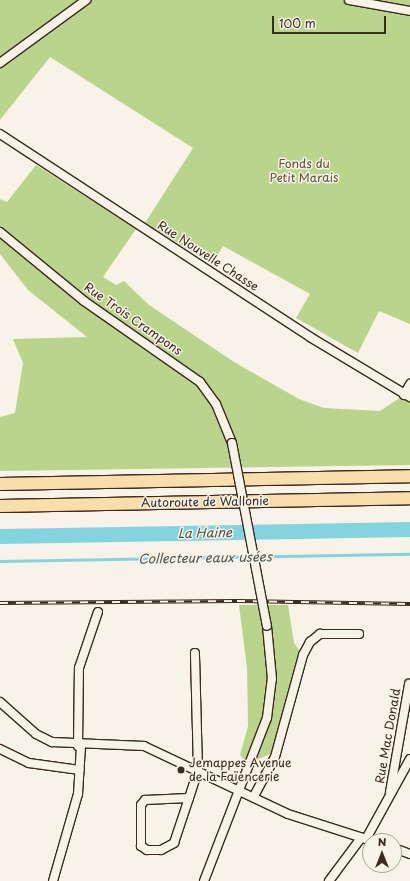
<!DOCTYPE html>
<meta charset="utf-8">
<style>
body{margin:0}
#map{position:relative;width:410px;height:881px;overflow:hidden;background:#f7f3e8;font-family:"Playpen Sans",sans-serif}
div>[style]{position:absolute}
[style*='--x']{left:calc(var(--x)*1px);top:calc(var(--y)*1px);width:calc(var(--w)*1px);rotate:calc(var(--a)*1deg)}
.green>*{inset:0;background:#bad48b}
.water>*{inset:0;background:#84d4df}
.stream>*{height:2.5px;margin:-1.25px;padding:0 1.25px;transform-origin:1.25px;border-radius:1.25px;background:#84d4df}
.roads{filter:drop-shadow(1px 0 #3b2a1e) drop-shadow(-1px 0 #3b2a1e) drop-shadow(0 1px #3b2a1e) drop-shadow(0 -1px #3b2a1e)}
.minor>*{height:8px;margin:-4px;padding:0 4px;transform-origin:4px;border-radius:4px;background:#f7f3e8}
.highway>*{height:12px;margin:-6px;padding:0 6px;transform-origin:6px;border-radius:6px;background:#f9deab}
.rail>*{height:4px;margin-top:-2px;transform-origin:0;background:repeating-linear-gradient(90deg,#f7f3e8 0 8px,#3b2a1e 0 16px);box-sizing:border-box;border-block:1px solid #3b2a1e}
.bridges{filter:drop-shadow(1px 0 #3b2a1e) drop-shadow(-1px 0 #3b2a1e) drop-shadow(0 1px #3b2a1e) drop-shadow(0 -1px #3b2a1e)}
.minor-bridge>*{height:8px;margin:-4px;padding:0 4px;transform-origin:4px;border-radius:4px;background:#f7f3e8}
.dots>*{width:11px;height:11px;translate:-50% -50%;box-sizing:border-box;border:2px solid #f7f3e8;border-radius:50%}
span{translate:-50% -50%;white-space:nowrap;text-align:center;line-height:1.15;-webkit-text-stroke:3px #f7f3e8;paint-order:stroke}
.park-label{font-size:12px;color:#5b5439}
.street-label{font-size:12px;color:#3b2a1e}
.poi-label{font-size:12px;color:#3b2a1e}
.left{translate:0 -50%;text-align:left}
.water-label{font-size:13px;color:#4d544e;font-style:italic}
.north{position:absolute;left:362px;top:833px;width:40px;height:40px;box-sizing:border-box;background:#f7f3e8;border:1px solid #aca397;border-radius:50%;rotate:0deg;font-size:11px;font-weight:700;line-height:16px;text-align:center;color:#3b2a1e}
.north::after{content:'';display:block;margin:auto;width:14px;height:18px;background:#3b2a1e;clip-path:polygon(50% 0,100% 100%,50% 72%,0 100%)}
.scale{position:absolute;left:272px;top:16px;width:114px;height:18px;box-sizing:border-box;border:2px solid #3b2a1e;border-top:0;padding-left:5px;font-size:12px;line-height:14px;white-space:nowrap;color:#3b2a1e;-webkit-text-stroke:3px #f7f3e8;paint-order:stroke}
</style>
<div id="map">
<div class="green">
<i style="clip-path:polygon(0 0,410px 0,410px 324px,379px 311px,358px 353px,296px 318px,310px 294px,223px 246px,212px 264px,145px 223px,193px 148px,50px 57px,0 120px)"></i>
<i style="clip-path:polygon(36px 165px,136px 229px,103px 277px,116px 285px,124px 281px,149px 305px,234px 362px,299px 399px,324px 408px,380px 411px,404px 395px,410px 397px,410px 465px,0 471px,0 417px,15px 413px,23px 363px,13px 339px,87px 337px,28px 290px,0 254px,0 199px,7px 202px)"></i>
<i style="clip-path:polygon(239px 605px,288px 605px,294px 643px,303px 655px,277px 751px,247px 764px,240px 755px,248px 726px,247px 668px)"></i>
</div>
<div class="water">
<i style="clip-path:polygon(410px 522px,410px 537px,0 544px,0 529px)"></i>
</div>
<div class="stream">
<i style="--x:0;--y:561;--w:410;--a:-1"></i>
</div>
<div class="roads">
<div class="minor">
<i style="--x:349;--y:0;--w:62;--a:10.2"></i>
<i style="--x:0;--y:63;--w:107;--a:-36.2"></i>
<i style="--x:0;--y:134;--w:371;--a:33.2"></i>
<i style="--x:310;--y:337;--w:117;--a:31"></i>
<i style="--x:0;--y:232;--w:109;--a:39.4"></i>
<i style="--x:84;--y:301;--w:141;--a:34.9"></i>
<i style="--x:200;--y:382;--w:27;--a:54"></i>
<i style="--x:216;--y:404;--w:42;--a:67.7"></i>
<i style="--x:404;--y:395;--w:13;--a:-61"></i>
<i style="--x:0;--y:702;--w:48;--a:41.6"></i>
<i style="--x:36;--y:734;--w:18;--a:27"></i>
<i style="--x:52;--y:742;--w:92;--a:2.5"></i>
<i style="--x:144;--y:746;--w:159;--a:25.3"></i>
<i style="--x:288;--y:814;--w:88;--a:17.8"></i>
<i style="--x:78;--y:746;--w:78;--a:-89.3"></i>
<i style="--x:79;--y:668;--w:59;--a:-71.3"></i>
<i style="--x:0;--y:749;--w:32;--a:26"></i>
<i style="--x:29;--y:763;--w:51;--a:7.8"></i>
<i style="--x:390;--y:792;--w:110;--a:-80"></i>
<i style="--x:254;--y:796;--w:44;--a:-61.7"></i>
<i style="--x:275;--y:757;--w:106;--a:-74.6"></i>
<i style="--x:303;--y:655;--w:15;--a:-62"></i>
<i style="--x:310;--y:642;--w:13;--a:-39"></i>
<i style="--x:320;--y:634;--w:39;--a:0"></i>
<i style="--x:189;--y:798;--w:44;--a:177.4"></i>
<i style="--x:145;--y:800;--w:6;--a:129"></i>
<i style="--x:141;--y:805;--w:41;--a:90"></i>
<i style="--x:141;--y:846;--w:7;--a:34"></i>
<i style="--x:147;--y:850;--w:14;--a:0"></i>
<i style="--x:161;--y:850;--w:15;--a:-28"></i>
<i style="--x:174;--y:843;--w:47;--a:-71.6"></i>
<i style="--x:189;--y:798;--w:29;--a:-72"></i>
<i style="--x:198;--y:770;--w:117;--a:-91.5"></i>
<i style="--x:366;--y:839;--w:91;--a:-61.2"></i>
<i style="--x:394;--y:848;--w:17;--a:21"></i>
<i style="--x:53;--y:881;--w:91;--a:-74"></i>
<i style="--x:78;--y:794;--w:48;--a:-86.4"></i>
<i style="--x:204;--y:881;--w:175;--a:-68.9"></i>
<i style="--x:267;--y:718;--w:39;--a:-83"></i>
<i style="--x:272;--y:679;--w:53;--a:-95.4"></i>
<i style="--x:329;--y:881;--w:54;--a:-53.3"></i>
</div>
<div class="highway">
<i style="--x:0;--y:484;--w:410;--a:-1.1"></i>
<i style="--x:0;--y:506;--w:410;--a:-1.1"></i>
</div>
</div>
<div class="rail">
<i style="--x:0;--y:603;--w:237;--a:-0.5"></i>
<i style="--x:237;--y:601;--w:173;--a:1"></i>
</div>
<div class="bridges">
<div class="minor-bridge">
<i style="--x:232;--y:443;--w:186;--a:79.2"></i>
</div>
</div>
<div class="dots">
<i style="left:181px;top:770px;background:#3b2a1e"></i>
</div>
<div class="park-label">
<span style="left:304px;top:171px">Fonds du<br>Petit Marais</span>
</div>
<div class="street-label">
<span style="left:208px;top:256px;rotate:33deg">Rue Nouvelle Chasse</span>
<span style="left:133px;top:319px;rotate:35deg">Rue Trois Crampons</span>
<span style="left:205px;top:502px;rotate:-1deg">Autoroute de Wallonie</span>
<span style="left:388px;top:736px;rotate:-80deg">Rue Mac Donald</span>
</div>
<div class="poi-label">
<span class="left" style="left:189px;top:770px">Jemappes Avenue<br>de la Faïencerie</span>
</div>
<div class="water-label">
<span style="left:205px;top:533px;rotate:-1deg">La Haine</span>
<span style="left:205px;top:558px;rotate:-1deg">Collecteur eaux usées</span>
</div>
<div class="north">N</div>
<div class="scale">100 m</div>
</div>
